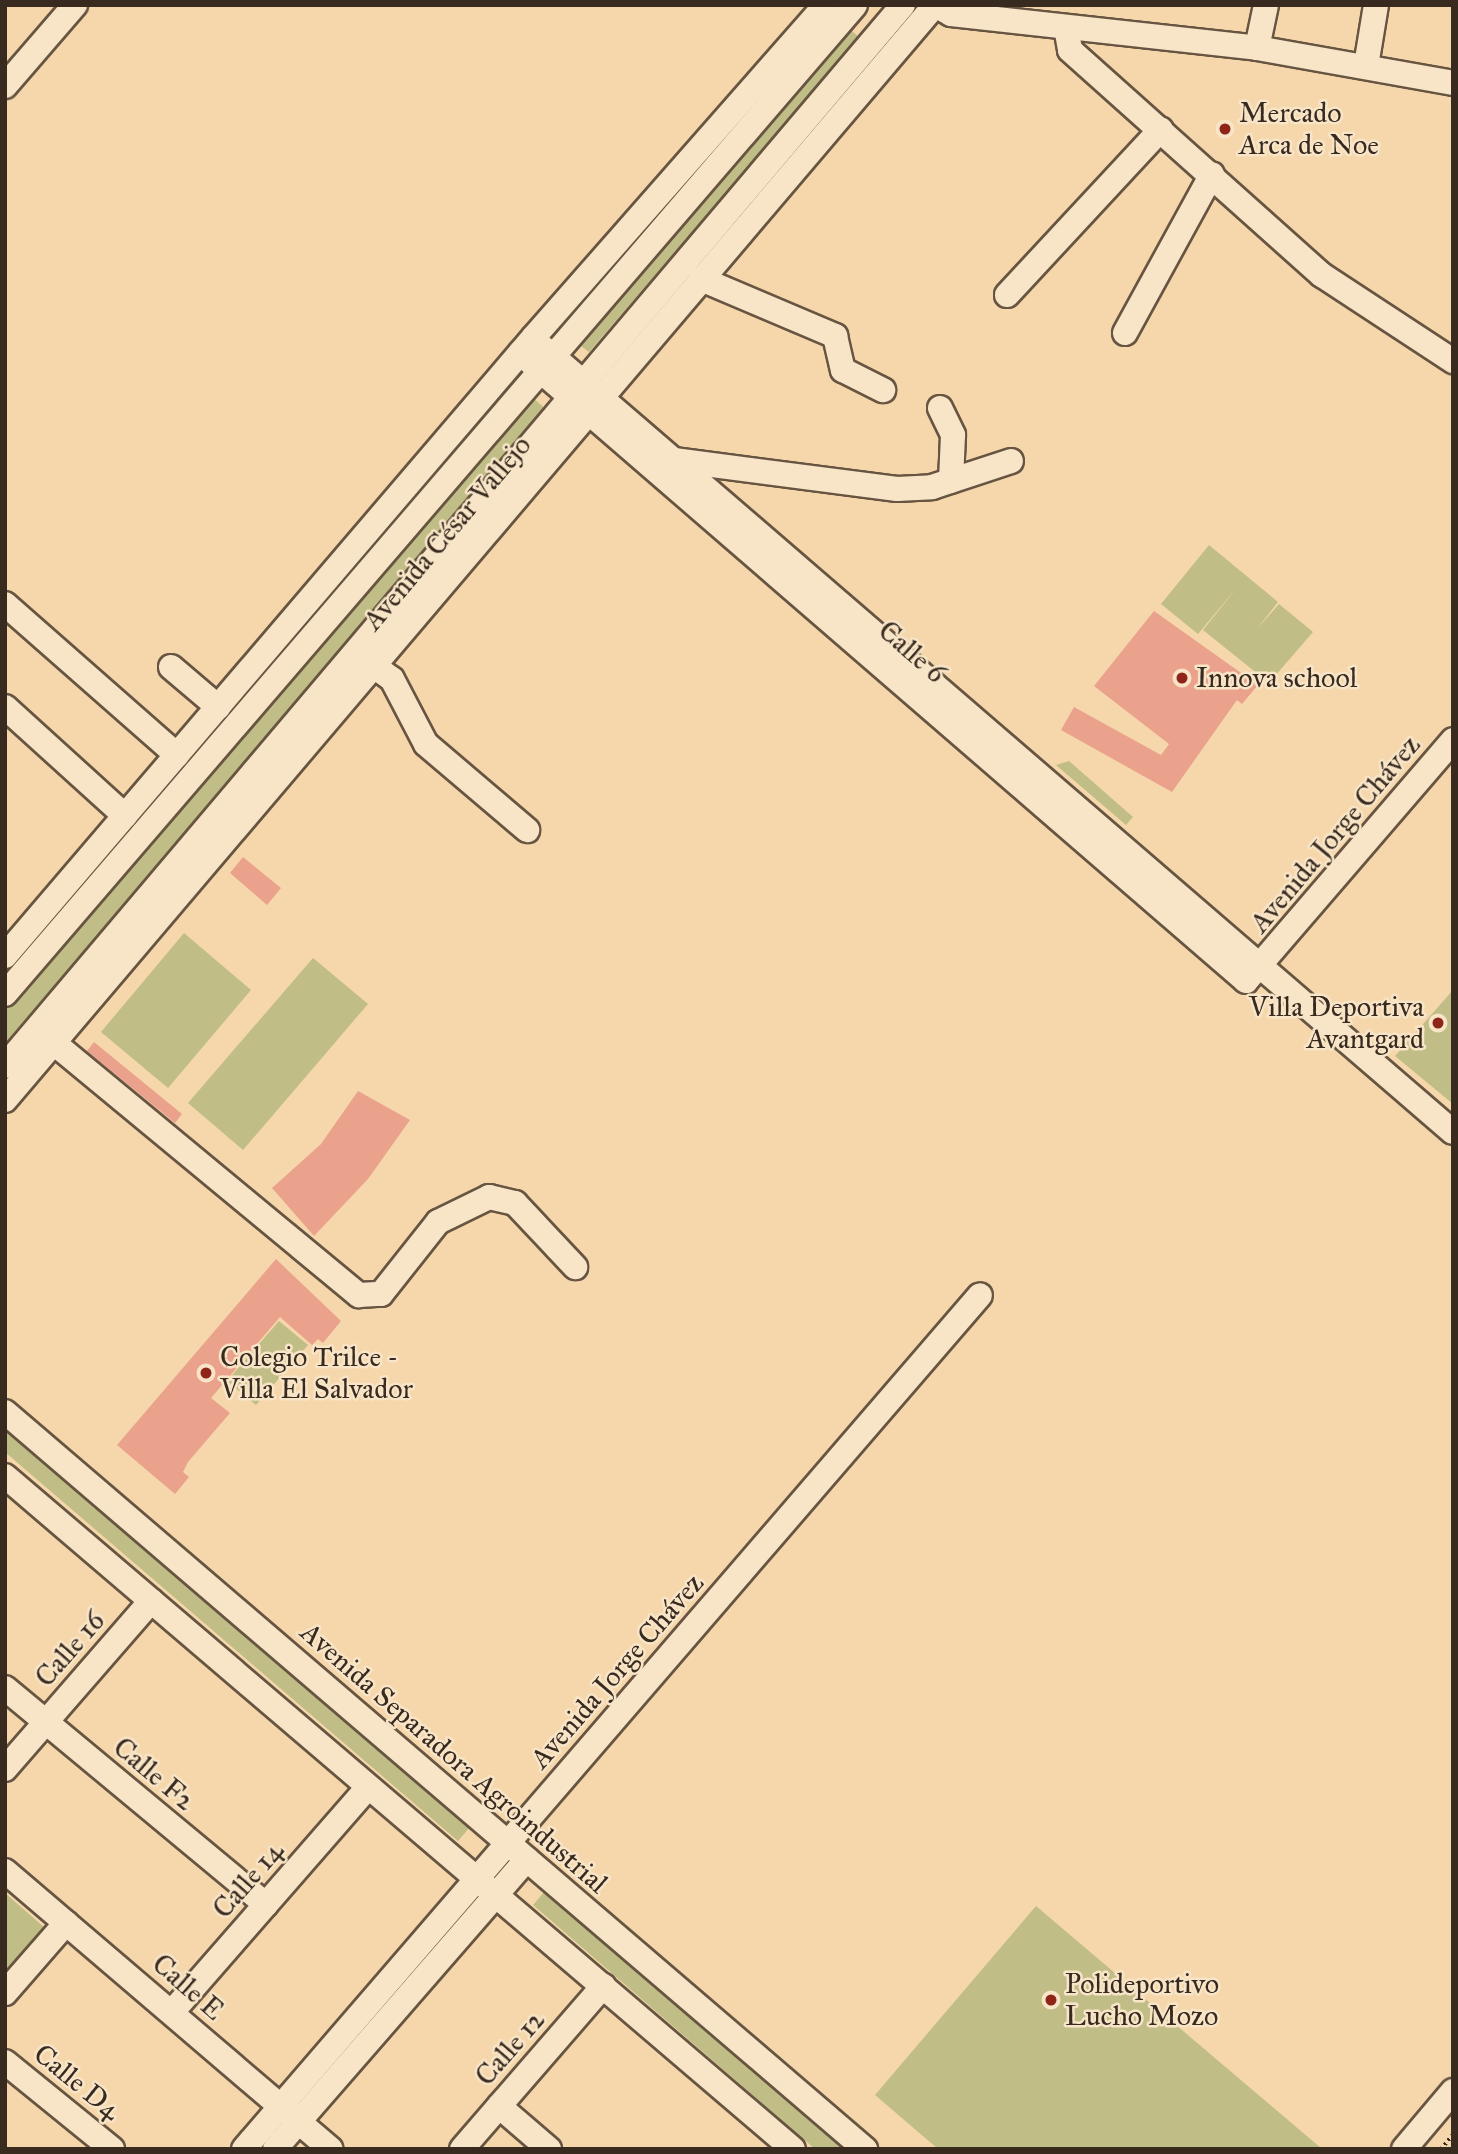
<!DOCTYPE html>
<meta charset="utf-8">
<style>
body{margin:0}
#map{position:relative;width:1458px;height:2154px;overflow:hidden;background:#f5d7ab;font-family:"IM FELL Great Primer",serif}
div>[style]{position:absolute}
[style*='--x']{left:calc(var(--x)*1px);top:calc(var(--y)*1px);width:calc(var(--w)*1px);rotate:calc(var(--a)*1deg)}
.green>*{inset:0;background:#c0bd86}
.building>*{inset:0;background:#eaa28d}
.path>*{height:3.5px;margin-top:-1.75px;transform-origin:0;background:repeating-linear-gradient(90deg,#382a1f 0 2px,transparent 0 5.5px)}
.roads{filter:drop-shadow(2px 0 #675542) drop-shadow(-2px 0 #675542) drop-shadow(0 2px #675542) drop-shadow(0 -2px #675542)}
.minor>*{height:24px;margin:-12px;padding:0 12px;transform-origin:12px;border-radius:12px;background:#f8e5c8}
.dots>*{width:19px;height:19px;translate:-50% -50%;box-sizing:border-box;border:4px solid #f8e5c8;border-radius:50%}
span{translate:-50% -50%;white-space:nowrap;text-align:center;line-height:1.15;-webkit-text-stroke:5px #f8e5c8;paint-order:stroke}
.poi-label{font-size:28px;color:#382a1f}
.left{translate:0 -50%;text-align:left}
.right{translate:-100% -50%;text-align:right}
.street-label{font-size:28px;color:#382a1f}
.frame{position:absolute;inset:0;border:7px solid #382a1f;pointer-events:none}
</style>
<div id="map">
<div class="green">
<i style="clip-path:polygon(847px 27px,859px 37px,589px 352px,577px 343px)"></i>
<i style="clip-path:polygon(527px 393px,547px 410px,5px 1043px,5px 1003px)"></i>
<i style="clip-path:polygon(1209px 545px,1278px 602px,1257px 629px,1279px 604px,1313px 632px,1269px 683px,1203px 630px,1239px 585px,1198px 634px,1161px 604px)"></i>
<i style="clip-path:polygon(1069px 761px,1133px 817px,1126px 825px,1056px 765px)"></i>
<i style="clip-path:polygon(184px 933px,251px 990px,168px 1088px,101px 1032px)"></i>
<i style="clip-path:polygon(313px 958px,368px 1004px,243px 1150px,188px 1103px)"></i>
<i style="clip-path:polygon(1453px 990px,1453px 1104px,1395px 1056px)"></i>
<i style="clip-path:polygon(279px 1321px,308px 1345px,256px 1405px,227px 1381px)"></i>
<i style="clip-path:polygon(5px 1427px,470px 1827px,458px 1841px,5px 1452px)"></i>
<i style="clip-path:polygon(545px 1891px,844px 2149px,815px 2149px,533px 1905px)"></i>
<i style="clip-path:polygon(5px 1893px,45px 1928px,5px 1972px)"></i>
<i style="clip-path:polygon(1036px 1906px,1322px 2149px,938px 2149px,875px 2095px)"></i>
</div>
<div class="building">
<i style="clip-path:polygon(1154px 611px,1258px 685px,1242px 704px,1237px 700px,1172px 792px,1061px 730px,1074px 707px,1161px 755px,1169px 744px,1094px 686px)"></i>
<i style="clip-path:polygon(243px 857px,281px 888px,267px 905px,230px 873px)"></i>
<i style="clip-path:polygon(94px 1042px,182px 1114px,175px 1123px,87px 1051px)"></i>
<i style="clip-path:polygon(358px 1091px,410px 1120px,368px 1179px,314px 1236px,272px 1188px,321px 1144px)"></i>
<i style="clip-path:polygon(276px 1259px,341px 1321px,323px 1343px,318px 1339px,312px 1345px,280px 1317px,211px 1398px,230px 1413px,188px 1462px,183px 1472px,189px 1477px,175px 1494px,117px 1445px)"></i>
</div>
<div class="path">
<i style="--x:1441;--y:2149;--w:19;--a:-51"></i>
</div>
<div class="roads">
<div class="minor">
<i style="--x:935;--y:5;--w:18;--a:29"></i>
<i style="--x:951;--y:14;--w:308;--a:6.3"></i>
<i style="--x:1257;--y:48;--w:199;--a:10.1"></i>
<i style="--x:1066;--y:27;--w:23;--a:80"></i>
<i style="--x:1070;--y:50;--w:338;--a:41.8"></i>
<i style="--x:1322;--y:275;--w:157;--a:33.3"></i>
<i style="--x:1257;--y:48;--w:44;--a:-78.2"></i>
<i style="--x:1366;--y:66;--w:62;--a:-80.7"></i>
<i style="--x:5;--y:86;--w:107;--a:-49.2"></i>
<i style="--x:701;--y:279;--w:146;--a:23"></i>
<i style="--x:835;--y:336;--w:35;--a:77"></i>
<i style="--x:843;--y:370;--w:45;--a:26.6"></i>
<i style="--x:1007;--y:295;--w:226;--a:-47.1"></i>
<i style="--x:1125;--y:333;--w:181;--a:-61.3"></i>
<i style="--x:541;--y:346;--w:1204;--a:40.76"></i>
<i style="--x:520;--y:353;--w:960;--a:40.86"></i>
<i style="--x:1246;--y:981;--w:318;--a:-49.3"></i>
<i style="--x:940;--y:408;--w:30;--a:64"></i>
<i style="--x:953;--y:435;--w:46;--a:92.5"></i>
<i style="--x:674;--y:460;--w:225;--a:7.4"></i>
<i style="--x:897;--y:489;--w:35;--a:-3"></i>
<i style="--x:932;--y:487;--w:83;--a:-18.2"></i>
<i style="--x:5;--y:604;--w:229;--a:41.3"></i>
<i style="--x:374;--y:666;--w:22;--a:36"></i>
<i style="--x:392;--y:679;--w:73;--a:62.4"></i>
<i style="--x:426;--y:744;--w:133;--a:40.4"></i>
<i style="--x:171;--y:667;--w:62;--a:40.4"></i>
<i style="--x:5;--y:707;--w:162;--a:42.2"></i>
<i style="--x:5;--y:956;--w:813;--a:-49.49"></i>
<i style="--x:533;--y:338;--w:444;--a:-48.7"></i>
<i style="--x:5;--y:994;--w:1304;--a:-49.32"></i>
<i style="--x:54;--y:1043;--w:396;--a:39.6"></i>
<i style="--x:359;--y:1295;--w:22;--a:-3"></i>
<i style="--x:381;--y:1294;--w:92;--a:-51.6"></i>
<i style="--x:438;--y:1222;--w:57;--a:-26.1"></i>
<i style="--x:489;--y:1197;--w:27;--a:13"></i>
<i style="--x:515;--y:1203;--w:88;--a:46.8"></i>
<i style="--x:5;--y:1066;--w:1390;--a:-49.76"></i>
<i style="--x:5;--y:1100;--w:1437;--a:-49.66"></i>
<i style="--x:5;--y:1412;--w:1133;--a:40.6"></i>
<i style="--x:5;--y:1476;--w:1036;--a:40.5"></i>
<i style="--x:5;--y:1688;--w:339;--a:39.7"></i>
<i style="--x:5;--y:1769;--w:223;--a:-49"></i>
<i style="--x:5;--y:1871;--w:428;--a:40.5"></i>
<i style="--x:5;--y:1993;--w:93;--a:-48.9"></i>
<i style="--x:172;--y:2012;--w:298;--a:-48.9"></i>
<i style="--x:5;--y:2062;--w:138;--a:39.1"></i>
<i style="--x:499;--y:2106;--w:66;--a:40.7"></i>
<i style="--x:244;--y:2149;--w:1127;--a:-49.24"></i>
<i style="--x:275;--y:2149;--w:384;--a:-49"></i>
<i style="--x:462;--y:2149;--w:216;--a:-49.1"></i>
<i style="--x:1404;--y:2149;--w:76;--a:-49.8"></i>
</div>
</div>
<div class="dots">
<i style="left:1225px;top:129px;background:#8f2418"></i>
<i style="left:1182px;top:678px;background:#8f2418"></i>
<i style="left:1438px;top:1023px;background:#8f2418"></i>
<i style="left:206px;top:1373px;background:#8f2418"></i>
<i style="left:1051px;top:2000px;background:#8f2418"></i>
</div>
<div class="poi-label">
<span class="left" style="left:1239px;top:129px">Mercado<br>Arca de Noe</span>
<span class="left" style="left:1196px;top:678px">Innova school</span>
<span class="right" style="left:1424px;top:1023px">Villa Deportiva<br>Avantgard</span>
<span class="left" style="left:220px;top:1373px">Colegio Trilce -<br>Villa El Salvador</span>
<span class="left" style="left:1065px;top:2000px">Polideportivo<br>Lucho Mozo</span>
</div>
<div class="street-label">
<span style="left:447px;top:533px;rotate:-50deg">Avenida César Vallejo</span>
<span style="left:912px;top:652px;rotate:41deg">Calle 6</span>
<span style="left:1335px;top:834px;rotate:-50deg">Avenida Jorge Chávez</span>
<span style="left:70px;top:1649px;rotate:-49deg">Calle 16</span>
<span style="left:617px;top:1671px;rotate:-49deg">Avenida Jorge Chávez</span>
<span style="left:454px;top:1758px;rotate:41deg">Avenida Separadora Agroindustrial</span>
<span style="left:154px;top:1774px;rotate:40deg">Calle F2</span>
<span style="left:248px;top:1880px;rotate:-49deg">Calle 14</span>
<span style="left:188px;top:1987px;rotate:41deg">Calle E</span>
<span style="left:510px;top:2048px;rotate:-49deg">Calle 12</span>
<span style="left:77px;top:2082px;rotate:39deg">Calle D4</span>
</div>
<div class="frame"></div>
</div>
